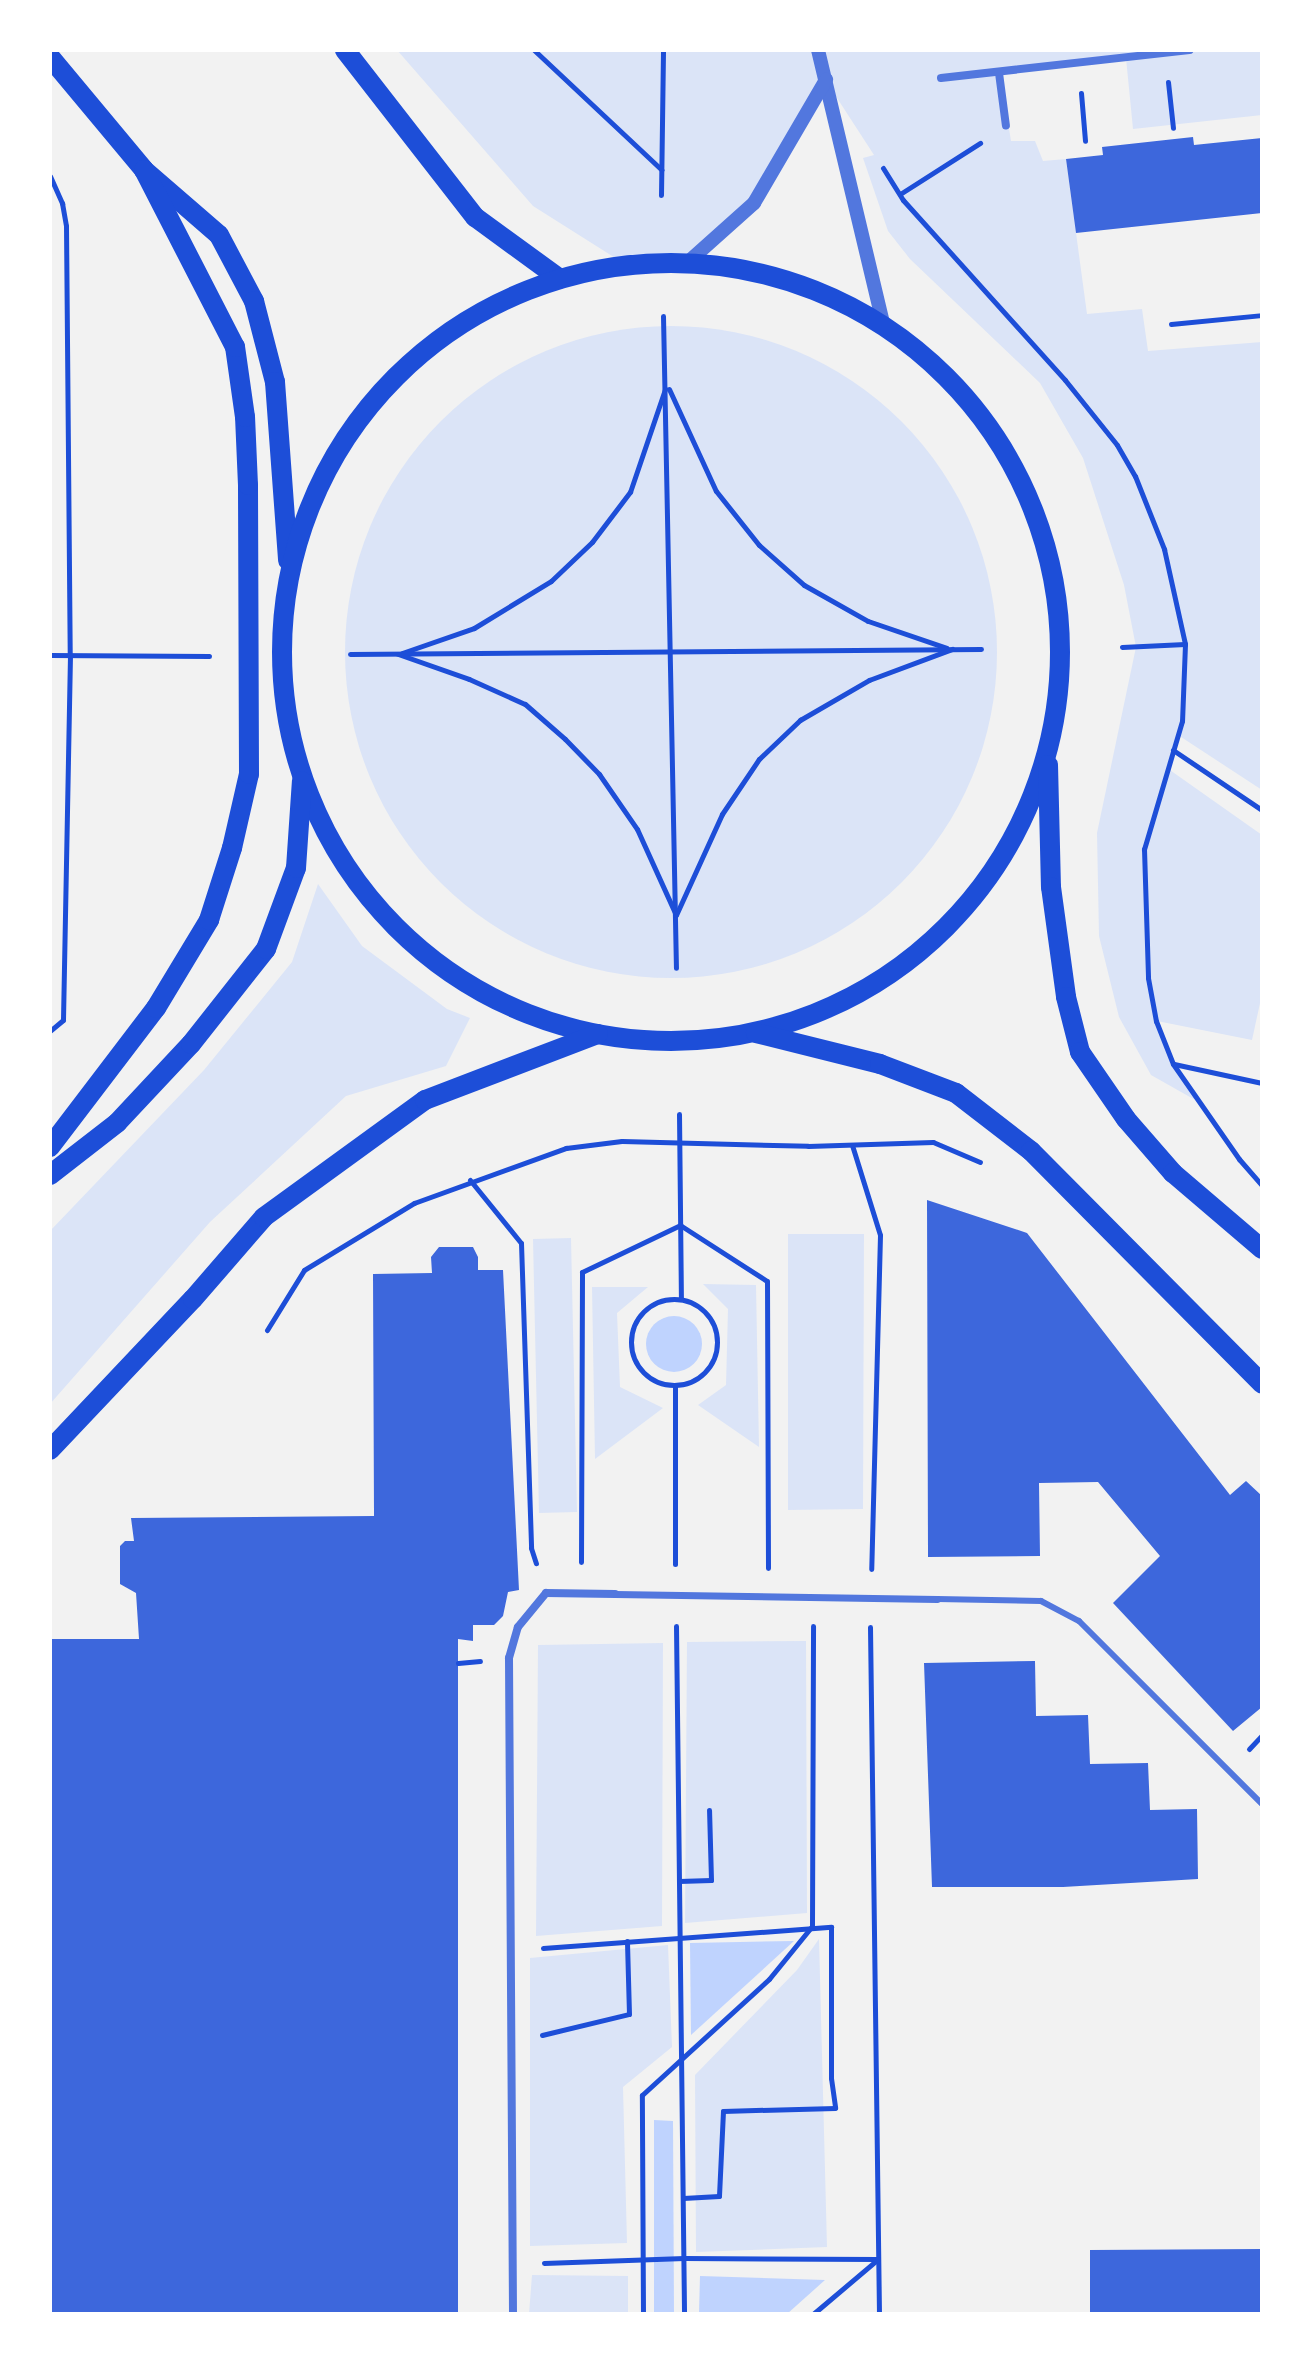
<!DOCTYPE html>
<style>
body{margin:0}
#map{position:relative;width:1312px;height:2364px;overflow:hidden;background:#f2f2f2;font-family:Lato,sans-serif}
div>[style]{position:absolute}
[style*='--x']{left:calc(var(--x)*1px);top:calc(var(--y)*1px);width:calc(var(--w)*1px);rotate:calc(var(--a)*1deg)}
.green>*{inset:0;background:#dbe4f7}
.round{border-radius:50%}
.water>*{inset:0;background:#bfd3fe}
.building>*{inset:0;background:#3d67dc}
.path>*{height:5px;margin:-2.5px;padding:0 2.5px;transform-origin:2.5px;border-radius:2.5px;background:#1d4ed8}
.path>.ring{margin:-2.5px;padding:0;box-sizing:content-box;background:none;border:5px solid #1d4ed8;border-radius:50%}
.service>*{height:6px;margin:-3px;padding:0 3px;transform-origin:3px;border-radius:3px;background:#5277de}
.pedestrian>*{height:7px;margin:-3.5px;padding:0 3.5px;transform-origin:3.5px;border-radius:3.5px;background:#5277de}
.minor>*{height:8px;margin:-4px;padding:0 4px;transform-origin:4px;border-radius:4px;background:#5277de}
.tertiary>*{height:14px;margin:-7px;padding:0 7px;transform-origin:7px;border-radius:7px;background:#5277de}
.primary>*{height:20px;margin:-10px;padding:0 10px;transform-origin:10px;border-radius:10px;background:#1d4ed8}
.primary>.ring{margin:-10px;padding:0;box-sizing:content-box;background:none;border:20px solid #1d4ed8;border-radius:50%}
span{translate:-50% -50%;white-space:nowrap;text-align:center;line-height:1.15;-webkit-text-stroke:6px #fff;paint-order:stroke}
.frame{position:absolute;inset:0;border:52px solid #fff;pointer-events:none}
</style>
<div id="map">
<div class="green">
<i style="clip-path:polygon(397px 50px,1262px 50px,1262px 115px,1133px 129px,1126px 58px,1000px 73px,1011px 141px,1035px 141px,1043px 161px,1066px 159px,1087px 314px,1142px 309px,1148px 351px,1262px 342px,1262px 790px,1178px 735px,1167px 768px,1262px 835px,1262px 994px,1252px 1040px,1157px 1021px,1173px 1064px,1197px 1101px,1151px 1075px,1119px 1017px,1099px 936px,1097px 833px,1136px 647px,1124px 585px,1083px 458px,1040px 383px,910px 259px,888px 231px,863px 158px,874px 155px,826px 81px,754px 203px,687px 263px,628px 266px,533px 206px)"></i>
<i class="round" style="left:345px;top:326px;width:652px;height:652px"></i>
<i style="clip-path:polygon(318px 884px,362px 946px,447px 1009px,470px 1018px,446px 1066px,346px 1096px,210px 1222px,50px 1404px,50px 1231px,204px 1070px,292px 962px)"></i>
<i style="clip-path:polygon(788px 1234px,864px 1234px,863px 1509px,788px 1510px)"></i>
<i style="clip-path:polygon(571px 1238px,577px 1512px,539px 1513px,533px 1239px)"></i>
<i style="clip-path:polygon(703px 1284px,756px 1285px,759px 1447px,698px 1405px,726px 1385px,728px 1309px)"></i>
<i style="clip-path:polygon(592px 1287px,648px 1287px,617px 1313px,620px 1387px,663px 1408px,595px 1459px)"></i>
<i style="clip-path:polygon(806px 1641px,807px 1913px,685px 1923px,687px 1642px)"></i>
<i style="clip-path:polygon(663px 1643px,662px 1926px,536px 1936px,538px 1645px)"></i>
<i style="clip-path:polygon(819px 1939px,827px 2247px,696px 2252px,695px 2075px,797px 1970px)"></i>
<i style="clip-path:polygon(668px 1945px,672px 2047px,623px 2087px,627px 2243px,530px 2246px,530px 1958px)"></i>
<i style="clip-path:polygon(532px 2275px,628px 2276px,628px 2314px,529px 2314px)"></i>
</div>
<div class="water">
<i class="round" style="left:646px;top:1316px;width:56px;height:56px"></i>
<i style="clip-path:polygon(794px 1941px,691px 2035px,690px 1943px)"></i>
<i style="clip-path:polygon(654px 2120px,673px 2121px,674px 2314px,654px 2314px)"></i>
<i style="clip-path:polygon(700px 2276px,825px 2280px,787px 2314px,699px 2314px)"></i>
</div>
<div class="building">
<i style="clip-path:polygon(1193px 137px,1194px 145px,1262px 138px,1262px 213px,1076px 233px,1066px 159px,1103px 155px,1102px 147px)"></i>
<i style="clip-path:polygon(927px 1200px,1027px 1233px,1230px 1495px,1246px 1481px,1262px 1496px,1262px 1707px,1233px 1731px,1113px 1603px,1160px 1556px,1098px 1482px,1039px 1483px,1040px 1556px,928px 1557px)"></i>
<i style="clip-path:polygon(439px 1247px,473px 1247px,478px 1257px,478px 1270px,503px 1270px,519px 1590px,508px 1592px,503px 1616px,494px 1625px,473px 1625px,473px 1641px,458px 1639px,458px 2314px,50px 2314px,50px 1639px,139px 1639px,136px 1593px,120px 1584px,120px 1546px,125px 1541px,134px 1541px,131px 1518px,374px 1516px,373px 1274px,432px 1273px,431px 1257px)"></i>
<i style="clip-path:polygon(1035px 1661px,1036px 1716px,1088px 1715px,1090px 1764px,1148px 1763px,1150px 1810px,1197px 1809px,1198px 1879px,1063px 1887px,932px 1887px,924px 1663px)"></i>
<i style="clip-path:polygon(1262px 2249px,1262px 2314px,1090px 2314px,1090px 2250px)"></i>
</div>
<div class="path">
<i style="--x:534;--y:50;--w:175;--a:43.2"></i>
<i style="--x:1168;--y:82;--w:46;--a:83.8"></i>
<i style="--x:1081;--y:93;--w:48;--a:85.2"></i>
<i style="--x:883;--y:168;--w:38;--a:58"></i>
<i style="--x:903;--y:200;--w:242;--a:48"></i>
<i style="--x:1065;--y:380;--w:83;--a:51.3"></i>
<i style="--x:1117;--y:445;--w:36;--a:60"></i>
<i style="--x:1135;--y:476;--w:79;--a:68.3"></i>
<i style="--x:1164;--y:549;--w:97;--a:77.5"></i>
<i style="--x:1185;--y:644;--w:77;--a:92.2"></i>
<i style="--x:1182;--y:721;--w:134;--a:106.5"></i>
<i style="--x:1144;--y:849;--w:129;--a:88.2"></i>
<i style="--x:1148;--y:978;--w:44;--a:79.5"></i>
<i style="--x:1156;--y:1021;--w:46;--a:68.4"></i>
<i style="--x:1173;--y:1064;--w:116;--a:55.2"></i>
<i style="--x:1239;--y:1159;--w:35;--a:49"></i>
<i style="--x:50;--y:176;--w:30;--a:66"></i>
<i style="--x:62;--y:203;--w:23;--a:80"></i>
<i style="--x:66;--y:226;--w:429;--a:89.5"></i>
<i style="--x:70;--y:655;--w:365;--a:91.1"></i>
<i style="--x:63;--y:1020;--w:17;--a:140"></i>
<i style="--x:900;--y:194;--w:95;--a:-32.5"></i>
<i style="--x:661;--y:195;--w:145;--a:-89.2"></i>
<i style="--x:663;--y:316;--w:652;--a:88.86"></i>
<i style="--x:1171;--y:324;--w:91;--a:-5.6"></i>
<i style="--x:669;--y:389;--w:112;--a:65.3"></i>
<i style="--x:716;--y:491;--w:69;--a:51.5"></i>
<i style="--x:759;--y:545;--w:60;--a:41.6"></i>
<i style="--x:804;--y:585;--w:73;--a:29.4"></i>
<i style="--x:868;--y:621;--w:83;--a:18.9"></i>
<i style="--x:1122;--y:647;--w:63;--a:-2.7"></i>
<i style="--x:402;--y:653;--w:76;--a:-19.1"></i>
<i style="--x:474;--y:628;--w:90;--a:-31.4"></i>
<i style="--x:551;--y:581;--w:57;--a:-43.6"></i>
<i style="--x:592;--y:542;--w:63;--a:-52.8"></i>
<i style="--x:630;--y:492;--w:109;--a:-71.2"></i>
<i style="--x:350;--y:654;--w:631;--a:-0.45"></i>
<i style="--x:398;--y:654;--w:75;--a:19.4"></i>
<i style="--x:469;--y:679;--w:61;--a:24.1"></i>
<i style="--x:525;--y:704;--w:53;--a:41.2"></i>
<i style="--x:565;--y:739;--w:49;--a:45.8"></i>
<i style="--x:599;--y:774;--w:67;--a:55.4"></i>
<i style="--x:637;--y:829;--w:94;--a:65.6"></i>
<i style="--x:676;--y:915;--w:111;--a:-65.5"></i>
<i style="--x:722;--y:814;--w:66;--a:-56.1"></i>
<i style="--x:759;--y:759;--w:57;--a:-43.6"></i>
<i style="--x:800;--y:720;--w:80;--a:-30.1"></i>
<i style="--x:869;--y:680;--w:89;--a:-20.5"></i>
<i style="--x:50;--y:655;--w:159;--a:0.4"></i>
<i style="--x:1173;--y:750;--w:107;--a:34"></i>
<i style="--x:1174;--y:1064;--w:90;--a:12.2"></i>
<i style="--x:679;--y:1114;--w:185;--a:89.4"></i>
<i style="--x:852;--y:1145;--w:94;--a:72.7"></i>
<i style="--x:880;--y:1235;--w:334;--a:91.5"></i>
<i style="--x:470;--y:1180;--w:81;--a:51"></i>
<i style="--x:521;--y:1243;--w:305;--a:88.1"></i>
<i style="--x:531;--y:1548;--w:16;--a:72"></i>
<i style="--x:680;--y:1225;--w:103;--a:32.8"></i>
<i style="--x:767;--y:1281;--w:287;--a:89.8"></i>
<i class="ring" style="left:631px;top:1299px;width:81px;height:81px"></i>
<i style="--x:267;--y:1330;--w:70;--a:-58.3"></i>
<i style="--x:304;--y:1270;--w:129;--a:-31.3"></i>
<i style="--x:414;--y:1203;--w:162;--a:-19.9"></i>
<i style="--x:566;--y:1148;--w:56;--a:-7.1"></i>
<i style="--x:622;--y:1141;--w:186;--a:1.5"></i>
<i style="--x:808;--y:1146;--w:125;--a:-1.8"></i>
<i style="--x:933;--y:1142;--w:51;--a:23.1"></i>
<i style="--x:675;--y:1385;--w:179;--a:90"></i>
<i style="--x:581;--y:1562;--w:290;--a:-89.8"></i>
<i style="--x:582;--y:1272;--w:109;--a:-25.6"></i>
<i style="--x:676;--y:1626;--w:688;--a:89.33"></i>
<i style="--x:870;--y:1627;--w:687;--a:89.25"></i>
<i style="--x:458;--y:1663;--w:22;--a:-5"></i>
<i style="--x:1249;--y:1749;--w:19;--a:-47"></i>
<i style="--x:679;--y:1881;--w:32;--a:-2"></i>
<i style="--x:711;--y:1880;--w:70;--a:-91.6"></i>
<i style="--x:543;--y:1948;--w:289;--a:-4.2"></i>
<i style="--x:831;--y:1927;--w:151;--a:90"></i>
<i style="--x:831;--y:2078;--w:30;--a:82"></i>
<i style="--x:835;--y:2108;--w:112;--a:178.5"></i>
<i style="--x:723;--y:2111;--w:85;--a:92.7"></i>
<i style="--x:719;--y:2196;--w:36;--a:177"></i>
<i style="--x:542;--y:2035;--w:89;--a:-13.6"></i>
<i style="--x:629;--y:2014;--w:73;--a:-91.6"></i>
<i style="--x:544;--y:2263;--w:140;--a:-2"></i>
<i style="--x:684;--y:2258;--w:194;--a:0.3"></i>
<i style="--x:643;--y:2314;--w:219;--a:-90.3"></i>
<i style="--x:642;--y:2095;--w:172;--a:-42.4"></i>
<i style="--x:769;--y:1979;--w:68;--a:-50.9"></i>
<i style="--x:812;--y:1926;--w:300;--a:-89.8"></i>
<i style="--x:813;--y:2314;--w:85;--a:-40.2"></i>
</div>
<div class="service">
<i style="--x:937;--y:1599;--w:104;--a:1.1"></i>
<i style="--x:1041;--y:1601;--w:43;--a:27.8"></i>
<i style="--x:1079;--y:1621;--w:259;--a:45"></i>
</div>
<div class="pedestrian">
<i style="--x:615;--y:1594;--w:322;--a:0.9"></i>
</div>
<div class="minor">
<i style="--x:999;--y:73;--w:53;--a:82.5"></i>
<i style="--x:941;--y:78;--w:250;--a:-6.4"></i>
<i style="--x:513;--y:2314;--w:656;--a:-90.35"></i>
<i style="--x:509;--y:1658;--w:32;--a:-74"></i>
<i style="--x:518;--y:1627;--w:44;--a:-50.5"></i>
<i style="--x:546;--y:1593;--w:69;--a:0.8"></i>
</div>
<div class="tertiary">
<i style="--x:818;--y:50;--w:284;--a:76.6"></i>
<i style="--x:687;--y:263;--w:90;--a:-41.8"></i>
<i style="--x:754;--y:203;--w:143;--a:-59.7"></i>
</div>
<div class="primary">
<i style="--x:345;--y:50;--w:212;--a:52.1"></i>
<i style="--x:475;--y:217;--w:105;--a:36.1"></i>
<i style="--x:50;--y:57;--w:147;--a:50.2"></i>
<i style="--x:144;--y:170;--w:99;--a:40.9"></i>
<i style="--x:219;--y:235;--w:75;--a:62.1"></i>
<i style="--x:254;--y:301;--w:84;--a:75.5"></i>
<i style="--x:275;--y:382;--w:179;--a:85.8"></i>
<i class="ring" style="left:282px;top:263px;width:758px;height:758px"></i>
<i style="--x:1048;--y:765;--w:122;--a:88.6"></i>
<i style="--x:1051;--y:887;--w:111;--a:82.2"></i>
<i style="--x:1066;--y:997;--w:57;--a:75.7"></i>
<i style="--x:1080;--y:1052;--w:81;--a:55.5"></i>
<i style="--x:1126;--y:1119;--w:72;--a:49"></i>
<i style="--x:1173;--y:1173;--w:117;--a:40.5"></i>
<i style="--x:756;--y:1033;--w:128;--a:14"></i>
<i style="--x:880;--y:1064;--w:81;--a:20.9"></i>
<i style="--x:956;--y:1093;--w:95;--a:37.7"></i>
<i style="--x:1031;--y:1151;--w:328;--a:45.2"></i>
<i style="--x:50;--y:1147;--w:175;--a:-52.7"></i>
<i style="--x:156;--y:1008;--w:103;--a:-58.9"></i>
<i style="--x:209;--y:920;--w:76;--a:-72.3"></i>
<i style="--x:232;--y:848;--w:76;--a:-77.1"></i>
<i style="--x:249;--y:774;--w:289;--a:-90.2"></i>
<i style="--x:248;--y:485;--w:68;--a:-92.5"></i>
<i style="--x:245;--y:417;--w:71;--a:-98.1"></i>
<i style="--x:235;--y:347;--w:199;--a:-117.2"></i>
<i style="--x:50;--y:1175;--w:85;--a:-37.8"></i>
<i style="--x:117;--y:1123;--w:108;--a:-46.9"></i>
<i style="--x:191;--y:1044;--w:121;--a:-51.7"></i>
<i style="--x:266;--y:949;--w:86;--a:-69.7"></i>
<i style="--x:296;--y:868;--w:87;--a:-86.1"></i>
<i style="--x:50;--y:1450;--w:208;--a:-46.6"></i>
<i style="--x:193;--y:1299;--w:108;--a:-49.1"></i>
<i style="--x:264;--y:1217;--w:199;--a:-36"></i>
<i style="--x:425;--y:1100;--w:185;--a:-20.9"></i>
</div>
<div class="frame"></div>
</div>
